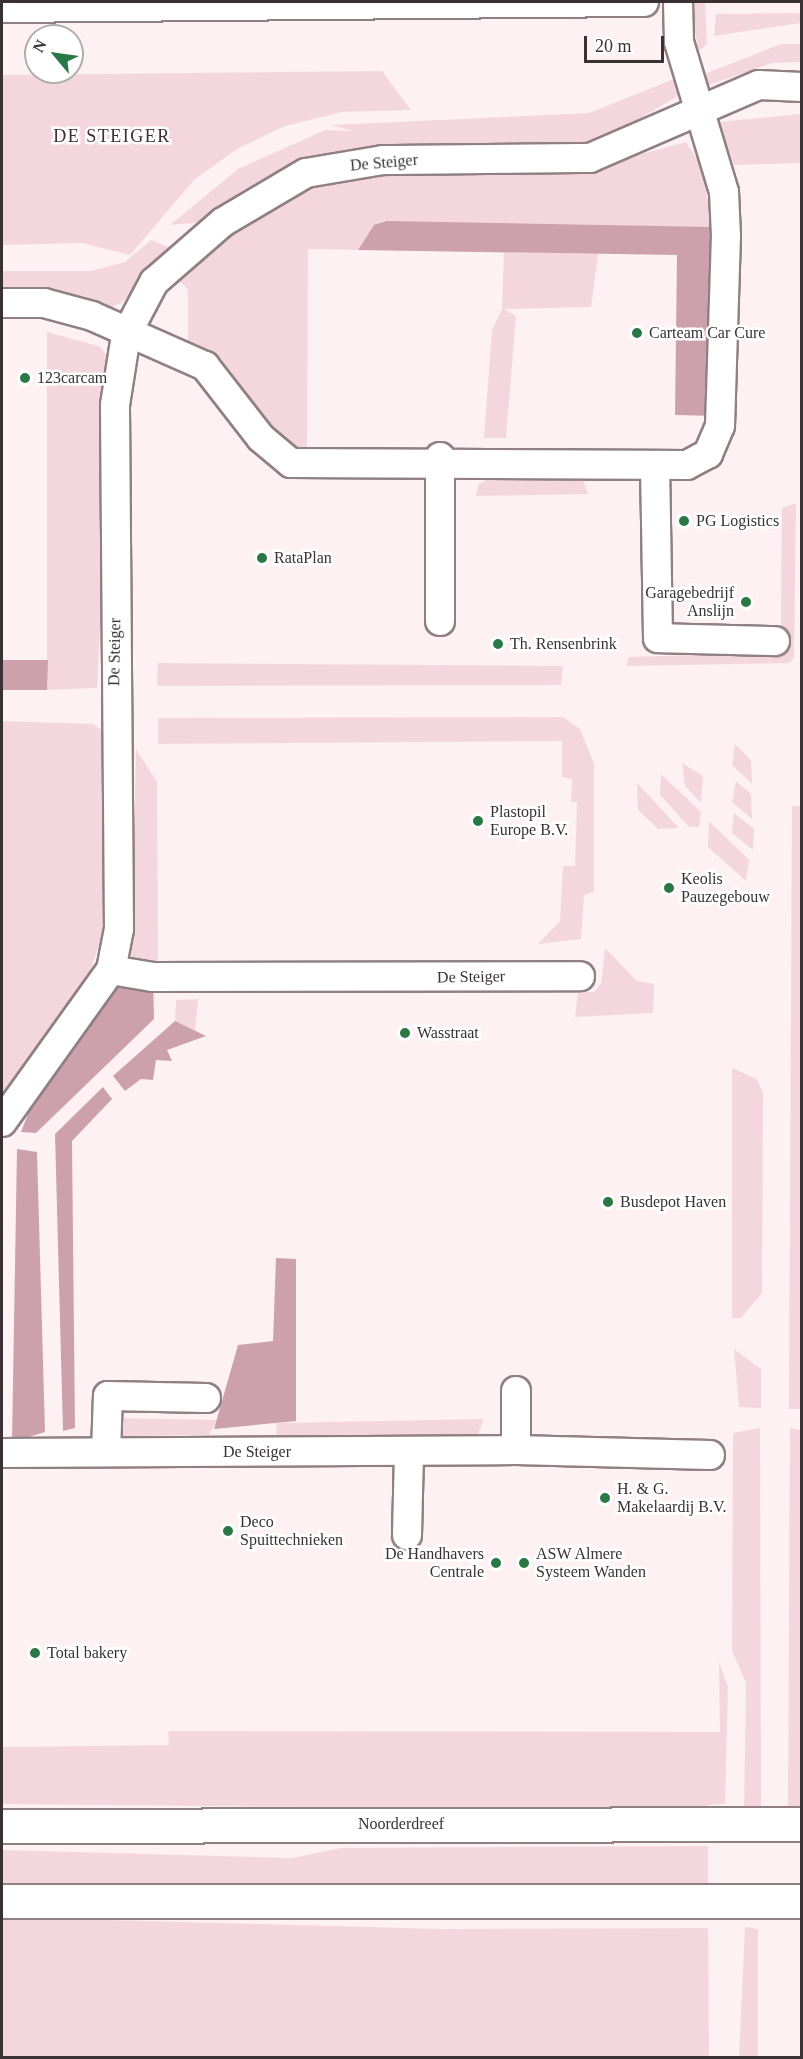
<!DOCTYPE html>
<style>
body{margin:0}
#map{position:relative;width:803px;height:2059px;overflow:hidden;background:#fdf1f4;font-family:Georgia,serif}
div>[style]{position:absolute}
[style*='--x']{left:calc(var(--x)*1px);top:calc(var(--y)*1px);width:calc(var(--w)*1px);rotate:calc(var(--a)*1deg)}
.green>*{inset:0;background:#f4d7de}
.forest>*{inset:0;background:#cda1ac}
.roads{filter:drop-shadow(2px 0 #907f83) drop-shadow(-2px 0 #907f83) drop-shadow(0 2px #907f83) drop-shadow(0 -2px #907f83)}
.street>*{height:28px;margin:-14px;padding:0 14px;transform-origin:14px;border-radius:14px;background:#fff}
.secondary>*{height:33px;margin:-16.5px;padding:0 16.5px;transform-origin:16.5px;border-radius:16.5px;background:#fff}
.dots>*{width:16px;height:16px;translate:-50% -50%;box-sizing:border-box;border:3px solid #fff;border-radius:50%}
span{translate:-50% -50%;white-space:nowrap;text-align:center;line-height:1.15;-webkit-text-stroke:5px #fff;paint-order:stroke}
.street-label{font-size:16px;color:#393133}
.poi-label{font-size:16px;color:#393133}
.left{translate:0 -50%;text-align:left}
.right{translate:-100% -50%;text-align:right}
.neighbourhood-label{font-size:18px;color:#3c2e32;letter-spacing:1.5px}
.frame{position:absolute;inset:0;border:3px solid #393133;pointer-events:none}
.north{position:absolute;left:24px;top:24px;width:60px;height:60px;box-sizing:border-box;background:#fff;border:2px solid #b0adad;border-radius:50%;rotate:299deg;font-size:16px;font-weight:700;line-height:24px;text-align:center;color:#393133}
.north::after{content:'';display:block;margin:auto;width:21px;height:27px;background:#2b7847;clip-path:polygon(50% 0,100% 100%,50% 72%,0 100%)}
.scale{position:absolute;left:584px;top:36px;width:80px;height:27px;box-sizing:border-box;border:3px solid #393133;border-top:0;padding-left:8px;font-size:18px;line-height:21px;white-space:nowrap;color:#393133;-webkit-text-stroke:4px #fff;paint-order:stroke}
</style>
<div id="map">
<div class="green">
<i style="clip-path:polygon(688px 2px,705px 2px,707px 44px,699px 51px)"></i>
<i style="clip-path:polygon(801px 13px,801px 23px,714px 36px,716px 14px)"></i>
<i style="clip-path:polygon(781px 44px,801px 44px,801px 62px,772px 63px,703px 87px,699px 76px)"></i>
<i style="clip-path:polygon(382px 71px,411px 110px,342px 112px,285px 126px,237px 149px,194px 180px,130px 255px,82px 243px,2px 245px,2px 75px)"></i>
<i style="clip-path:polygon(684px 75px,680px 95px,587px 149px,307px 162px,208px 222px,170px 225px,238px 169px,325px 130px,353px 131px,331px 125px,589px 113px)"></i>
<i style="clip-path:polygon(801px 114px,801px 163px,734px 165px,719px 122px)"></i>
<i style="clip-path:polygon(686px 142px,701px 165px,713px 227px,374px 225px,358px 250px,308px 249px,307px 448px,293px 449px,274px 434px,229px 370px,188px 342px,188px 290px,176px 277px,220px 238px,276px 201px,335px 177px,593px 167px)"></i>
<i style="clip-path:polygon(151px 240px,177px 251px,120px 304px,107px 308px,2px 289px,2px 271px,91px 271px,125px 262px)"></i>
<i style="clip-path:polygon(504px 252px,598px 254px,591px 307px,504px 309px,516px 316px,506px 438px,484px 438px,492px 330px,502px 309px)"></i>
<i style="clip-path:polygon(47px 332px,99px 346px,113px 364px,97px 688px,47px 690px)"></i>
<i style="clip-path:polygon(489px 478px,583px 481px,588px 494px,476px 496px,478px 485px)"></i>
<i style="clip-path:polygon(796px 503px,794px 658px,789px 663px,626px 666px,629px 657px,786px 652px,781px 623px,782px 508px)"></i>
<i style="clip-path:polygon(158px 663px,563px 666px,561px 685px,157px 686px)"></i>
<i style="clip-path:polygon(563px 717px,580px 729px,594px 764px,594px 892px,584px 895px,581px 939px,538px 944px,560px 921px,563px 866px,575px 866px,577px 802px,571px 802px,572px 779px,562px 777px,562px 741px,158px 744px,158px 718px)"></i>
<i style="clip-path:polygon(2px 721px,93px 724px,107px 734px,108px 919px,84px 989px,2px 1093px)"></i>
<i style="clip-path:polygon(735px 744px,751px 760px,752px 784px,732px 765px)"></i>
<i style="clip-path:polygon(136px 749px,157px 782px,158px 965px,131px 962px)"></i>
<i style="clip-path:polygon(682px 763px,703px 776px,701px 803px,685px 786px)"></i>
<i style="clip-path:polygon(661px 774px,701px 812px,699px 827px,689px 827px,660px 795px)"></i>
<i style="clip-path:polygon(736px 781px,751px 794px,752px 819px,732px 802px)"></i>
<i style="clip-path:polygon(637px 783px,679px 828px,658px 829px,638px 810px)"></i>
<i style="clip-path:polygon(792px 806px,802px 806px,802px 1409px,789px 1409px)"></i>
<i style="clip-path:polygon(734px 813px,754px 829px,753px 850px,732px 833px)"></i>
<i style="clip-path:polygon(709px 821px,749px 860px,746px 881px,708px 847px)"></i>
<i style="clip-path:polygon(605px 948px,637px 981px,654px 984px,653px 1013px,575px 1017px,578px 992px,594px 992px,601px 984px)"></i>
<i style="clip-path:polygon(198px 999px,195px 1031px,175px 1021px,176px 1000px)"></i>
<i style="clip-path:polygon(732px 1068px,757px 1079px,763px 1094px,762px 1293px,741px 1318px,732px 1318px)"></i>
<i style="clip-path:polygon(734px 1349px,761px 1369px,761px 1408px,739px 1407px)"></i>
<i style="clip-path:polygon(116px 1418px,217px 1420px,209px 1435px,115px 1436px)"></i>
<i style="clip-path:polygon(484px 1419px,476px 1439px,277px 1437px,276px 1423px)"></i>
<i style="clip-path:polygon(760px 1428px,761px 1807px,744px 1806px,746px 1683px,732px 1651px,733px 1433px)"></i>
<i style="clip-path:polygon(790px 1428px,802px 1430px,801px 1807px,788px 1807px)"></i>
<i style="clip-path:polygon(719px 1662px,728px 1687px,725px 1804px,708px 1805px,707px 1811px,2px 1804px,2px 1747px,169px 1745px,168px 1731px,720px 1732px)"></i>
<i style="clip-path:polygon(708px 1846px,708px 1890px,2px 1886px,2px 1850px,292px 1858px,341px 1848px)"></i>
<i style="clip-path:polygon(2px 1917px,442px 1929px,708px 1928px,709px 2057px,2px 2057px)"></i>
<i style="clip-path:polygon(745px 1927px,758px 1929px,758px 2057px,739px 2057px)"></i>
</div>
<div class="forest">
<i style="clip-path:polygon(387px 221px,713px 227px,715px 416px,675px 415px,677px 255px,358px 250px,374px 225px)"></i>
<i style="clip-path:polygon(2px 660px,48px 660px,47px 690px,2px 690px)"></i>
<i style="clip-path:polygon(124px 973px,153px 977px,154px 1019px,36px 1133px,21px 1132px,38px 1088px)"></i>
<i style="clip-path:polygon(175px 1021px,206px 1036px,167px 1050px,172px 1061px,156px 1060px,153px 1080px,141px 1079px,125px 1091px,113px 1076px)"></i>
<i style="clip-path:polygon(103px 1087px,112px 1099px,72px 1141px,75px 1428px,63px 1431px,55px 1134px)"></i>
<i style="clip-path:polygon(17px 1149px,37px 1152px,45px 1432px,12px 1442px)"></i>
<i style="clip-path:polygon(276px 1258px,296px 1259px,296px 1421px,214px 1429px,238px 1345px,273px 1341px)"></i>
</div>
<div class="roads">
<div class="street">
<i style="--x:2;--y:8;--w:642;--a:-0.54"></i>
<i style="--x:2;--y:303;--w:42;--a:0"></i>
<i style="--x:44;--y:303;--w:50;--a:15.2"></i>
<i style="--x:92;--y:316;--w:124;--a:23.9"></i>
<i style="--x:205;--y:366;--w:91;--a:52.1"></i>
<i style="--x:261;--y:438;--w:39;--a:40"></i>
<i style="--x:291;--y:463;--w:396;--a:0.3"></i>
<i style="--x:687;--y:465;--w:24;--a:-28"></i>
<i style="--x:708;--y:454;--w:30;--a:-67"></i>
<i style="--x:720;--y:426;--w:190;--a:-88.2"></i>
<i style="--x:726;--y:236;--w:44;--a:-92.6"></i>
<i style="--x:724;--y:192;--w:157;--a:-106.7"></i>
<i style="--x:679;--y:42;--w:40;--a:-91.4"></i>
<i style="--x:440;--y:457;--w:164;--a:90"></i>
<i style="--x:655;--y:465;--w:173;--a:89"></i>
<i style="--x:658;--y:638;--w:117;--a:1.5"></i>
<i style="--x:111;--y:970;--w:43;--a:9.5"></i>
<i style="--x:153;--y:977;--w:427;--a:-0.1"></i>
<i style="--x:2;--y:1122;--w:187;--a:-54.4"></i>
<i style="--x:111;--y:970;--w:42;--a:-79"></i>
<i style="--x:119;--y:929;--w:524;--a:-90.44"></i>
<i style="--x:115;--y:405;--w:71;--a:-81.1"></i>
<i style="--x:126;--y:335;--w:60;--a:-62.2"></i>
<i style="--x:154;--y:282;--w:91;--a:-41"></i>
<i style="--x:223;--y:222;--w:96;--a:-30.6"></i>
<i style="--x:306;--y:173;--w:78;--a:-9.6"></i>
<i style="--x:383;--y:160;--w:207;--a:-0.6"></i>
<i style="--x:590;--y:158;--w:184;--a:-23.4"></i>
<i style="--x:759;--y:85;--w:43;--a:2.7"></i>
<i style="--x:516;--y:1450;--w:59;--a:-90"></i>
<i style="--x:106;--y:1452;--w:56;--a:-88"></i>
<i style="--x:108;--y:1396;--w:98;--a:1.2"></i>
<i style="--x:2;--y:1453;--w:514;--a:-0.33"></i>
<i style="--x:516;--y:1450;--w:194;--a:1.5"></i>
<i style="--x:407;--y:1535;--w:83;--a:-88.6"></i>
</div>
<div class="secondary">
<i style="--x:2;--y:1826;--w:800;--a:-0.14"></i>
<i style="--x:2;--y:1901;--w:800;--a:0"></i>
</div>
</div>
<div class="dots">
<i style="left:637px;top:333px;background:#2b7847"></i>
<i style="left:25px;top:378px;background:#2b7847"></i>
<i style="left:684px;top:521px;background:#2b7847"></i>
<i style="left:262px;top:558px;background:#2b7847"></i>
<i style="left:746px;top:602px;background:#2b7847"></i>
<i style="left:498px;top:644px;background:#2b7847"></i>
<i style="left:478px;top:821px;background:#2b7847"></i>
<i style="left:669px;top:888px;background:#2b7847"></i>
<i style="left:405px;top:1033px;background:#2b7847"></i>
<i style="left:608px;top:1202px;background:#2b7847"></i>
<i style="left:605px;top:1498px;background:#2b7847"></i>
<i style="left:228px;top:1531px;background:#2b7847"></i>
<i style="left:496px;top:1563px;background:#2b7847"></i>
<i style="left:524px;top:1563px;background:#2b7847"></i>
<i style="left:35px;top:1653px;background:#2b7847"></i>
</div>
<div class="street-label">
<span style="left:384px;top:163px;rotate:-5deg">De Steiger</span>
<span style="left:115px;top:652px;rotate:-89deg">De Steiger</span>
<span style="left:471px;top:977px;rotate:-1deg">De Steiger</span>
<span style="left:257px;top:1452px">De Steiger</span>
<span style="left:401px;top:1824px">Noorderdreef</span>
</div>
<div class="poi-label">
<span class="left" style="left:649px;top:333px">Carteam Car Cure</span>
<span class="left" style="left:37px;top:378px">123carcam</span>
<span class="left" style="left:696px;top:521px">PG Logistics</span>
<span class="left" style="left:274px;top:558px">RataPlan</span>
<span class="right" style="left:734px;top:602px">Garagebedrijf<br>Anslijn</span>
<span class="left" style="left:510px;top:644px">Th. Rensenbrink</span>
<span class="left" style="left:490px;top:821px">Plastopil<br>Europe B.V.</span>
<span class="left" style="left:681px;top:888px">Keolis<br>Pauzegebouw</span>
<span class="left" style="left:417px;top:1033px">Wasstraat</span>
<span class="left" style="left:620px;top:1202px">Busdepot Haven</span>
<span class="left" style="left:617px;top:1498px">H. &amp; G.<br>Makelaardij B.V.</span>
<span class="left" style="left:240px;top:1531px">Deco<br>Spuittechnieken</span>
<span class="right" style="left:484px;top:1563px">De Handhavers<br>Centrale</span>
<span class="left" style="left:536px;top:1563px">ASW Almere<br>Systeem Wanden</span>
<span class="left" style="left:47px;top:1653px">Total bakery</span>
</div>
<div class="neighbourhood-label">
<span style="left:112px;top:136px">DE STEIGER</span>
</div>
<div class="frame"></div>
<div class="north">N</div>
<div class="scale">20 m</div>
</div>
